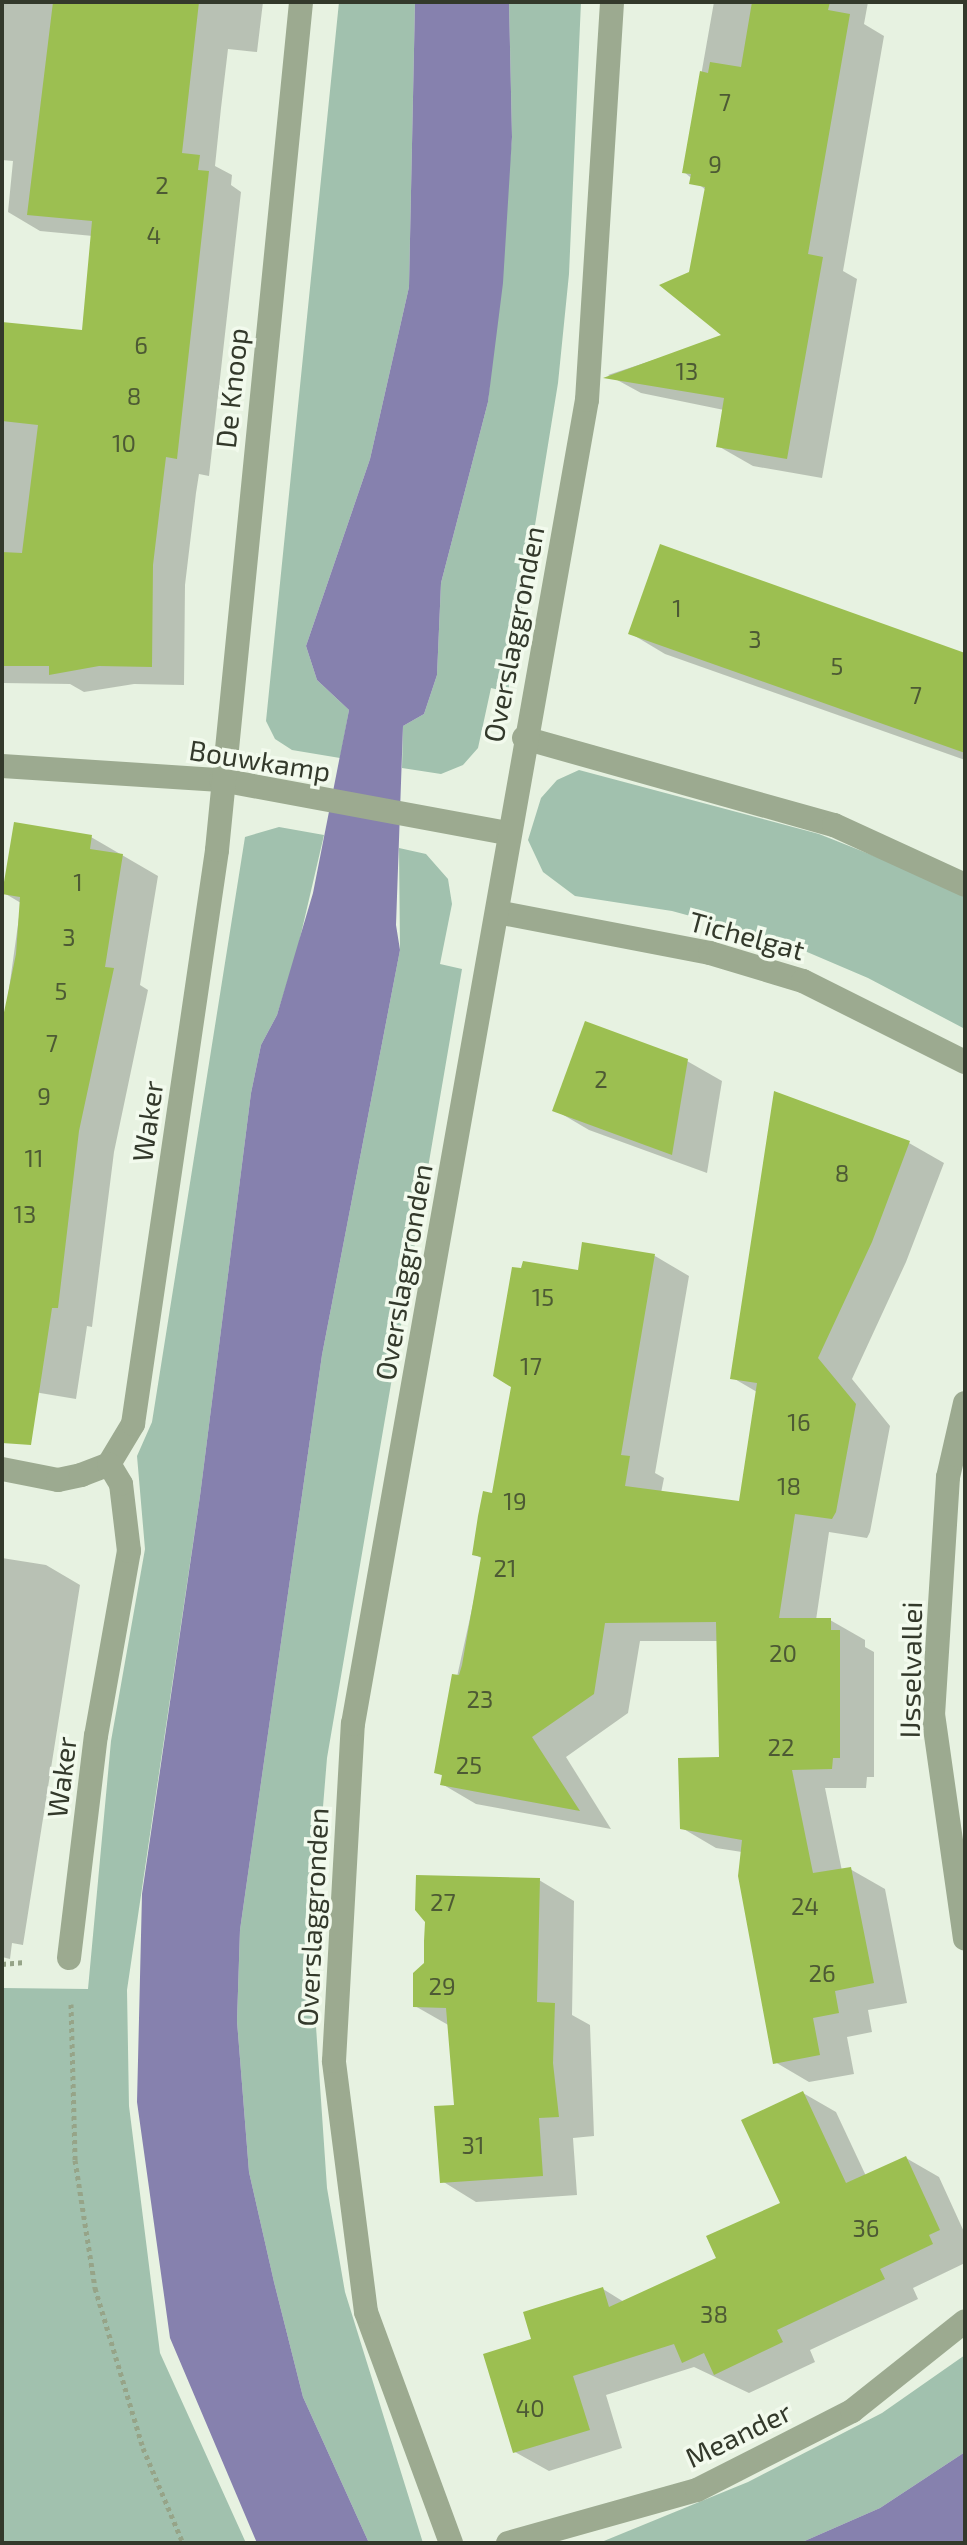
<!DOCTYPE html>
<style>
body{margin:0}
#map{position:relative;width:967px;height:2545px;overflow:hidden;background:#e7f2e1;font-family:"Exo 2",sans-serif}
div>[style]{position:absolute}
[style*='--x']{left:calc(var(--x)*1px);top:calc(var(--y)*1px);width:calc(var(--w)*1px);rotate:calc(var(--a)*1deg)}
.green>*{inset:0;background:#a1c1ae}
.water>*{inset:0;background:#8681ae}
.shadow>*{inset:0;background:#0003}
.building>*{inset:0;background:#9cbf51}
.path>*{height:5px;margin-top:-2.5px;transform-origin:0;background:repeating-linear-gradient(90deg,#96a488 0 4px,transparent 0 8px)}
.street>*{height:24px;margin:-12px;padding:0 12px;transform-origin:12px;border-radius:12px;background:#9caa90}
span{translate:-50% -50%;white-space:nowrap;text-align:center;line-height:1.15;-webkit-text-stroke:7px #f2faed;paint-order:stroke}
.number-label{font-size:24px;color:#4d5a34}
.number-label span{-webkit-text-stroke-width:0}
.street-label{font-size:28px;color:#33392b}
.frame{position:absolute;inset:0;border:4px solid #33392b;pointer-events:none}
</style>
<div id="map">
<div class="green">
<i style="clip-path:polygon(339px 2px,415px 2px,409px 287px,370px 459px,306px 646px,317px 680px,349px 710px,340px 758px,292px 750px,275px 739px,266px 721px)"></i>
<i style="clip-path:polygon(509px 2px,581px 2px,569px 274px,558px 383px,508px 692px,491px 688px,478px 748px,463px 765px,441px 774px,402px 768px,403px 726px,424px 714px,437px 675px,441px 583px,488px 402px,512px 137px)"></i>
<i style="clip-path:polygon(579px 770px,819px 834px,965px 892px,965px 1029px,868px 978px,779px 940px,672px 911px,575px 896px,543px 872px,528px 840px,541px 798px,557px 780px)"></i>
<i style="clip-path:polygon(279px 827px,324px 835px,297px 951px,277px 1015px,261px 1045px,251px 1093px,200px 1496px,127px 1990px,129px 2106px,160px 2353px,246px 2543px,2px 2543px,2px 1988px,88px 1989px,111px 1741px,145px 1549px,137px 1456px,152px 1422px,245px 837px)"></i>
<i style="clip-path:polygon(399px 848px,426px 854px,448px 879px,452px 904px,440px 964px,462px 969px,327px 1758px,311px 1953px,327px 2188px,345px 2292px,423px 2543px,369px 2543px,303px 2397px,274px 2282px,249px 2172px,237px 2021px,240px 1930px,322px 1355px,400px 950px)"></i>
<i style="clip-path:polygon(965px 2355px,965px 2452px,880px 2508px,800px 2543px,599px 2543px,748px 2482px,882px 2413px)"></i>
</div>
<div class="water">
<i style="clip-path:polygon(415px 2px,509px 2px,512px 137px,503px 283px,488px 402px,441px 583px,437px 675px,424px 714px,403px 726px,396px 925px,400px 950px,322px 1355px,240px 1930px,237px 2021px,249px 2172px,274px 2282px,303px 2397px,369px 2543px,257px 2543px,170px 2338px,137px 2102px,142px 1894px,200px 1496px,251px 1093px,261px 1045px,277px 1015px,313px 893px,349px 710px,317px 680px,306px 646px,370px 459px,409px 287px)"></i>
<i style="clip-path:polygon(965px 2452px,965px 2543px,800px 2543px,880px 2508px)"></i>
</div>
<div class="shadow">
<i style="clip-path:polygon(2px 2px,263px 2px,257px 52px,228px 49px,221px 108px,215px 166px,232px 175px,231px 185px,241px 192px,209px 476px,199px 474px,196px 493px,185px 585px,184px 685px,134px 684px,84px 692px,70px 684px,2px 683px,2px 324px,84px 332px,93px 236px,40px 231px,8px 212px,13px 161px,2px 160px)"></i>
<i style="clip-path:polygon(714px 2px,868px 2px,864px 24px,884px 36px,843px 271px,857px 279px,822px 478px,753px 466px,718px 446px,724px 410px,641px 393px,608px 375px,726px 336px,690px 274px,707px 191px,684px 172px)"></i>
<i style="clip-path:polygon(630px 633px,965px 655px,965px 760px,665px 654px)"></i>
<i style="clip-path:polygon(91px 837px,158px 876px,140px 985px,148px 990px,114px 1152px,92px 1327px,87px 1326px,76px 1399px,28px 1391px,2px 1376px,2px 1039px,21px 903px,4px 893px)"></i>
<i style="clip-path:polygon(687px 1061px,722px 1081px,707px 1173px,589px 1130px,555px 1110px)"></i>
<i style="clip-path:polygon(909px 1143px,944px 1163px,906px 1262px,852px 1379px,890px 1426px,870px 1532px,867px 1538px,829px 1532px,816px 1620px,830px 1620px,865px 1640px,865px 1647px,874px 1652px,874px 1777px,867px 1777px,866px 1788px,825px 1788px,842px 1871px,850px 1869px,885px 1889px,907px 2003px,868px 2010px,872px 2032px,847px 2037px,854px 2074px,809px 2082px,775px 2062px,742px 1852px,716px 1848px,682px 1828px,721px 1759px,719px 1641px,640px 1641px,628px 1713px,566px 1757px,611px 1829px,476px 1804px,442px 1784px,443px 1776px,436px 1772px,483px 1559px,474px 1554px,579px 1273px,655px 1256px,689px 1276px,655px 1473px,664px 1478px,661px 1493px,740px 1504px,757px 1392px,733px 1378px)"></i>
<i style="clip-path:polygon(2px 1558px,46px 1565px,80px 1585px,23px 1945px,12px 1943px,10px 1959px,2px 1957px)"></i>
<i style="clip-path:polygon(539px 1880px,574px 1901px,572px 2015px,590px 2025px,594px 2136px,573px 2138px,577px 2195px,476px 2202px,442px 2181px,456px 2107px,450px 2026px,415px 2006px)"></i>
<i style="clip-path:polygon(803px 2093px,836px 2112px,866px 2176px,906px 2158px,939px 2177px,965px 2234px,965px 2263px,913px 2288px,918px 2299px,810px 2350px,815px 2362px,749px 2393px,694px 2367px,606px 2395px,622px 2448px,549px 2471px,515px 2452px,534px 2341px,603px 2289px,624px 2302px,718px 2259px,783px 2204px)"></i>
</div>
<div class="building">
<i style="clip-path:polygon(53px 2px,199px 2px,182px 153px,200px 155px,198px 170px,209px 171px,177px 459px,166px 457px,164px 473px,153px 565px,152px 667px,99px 666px,49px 675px,49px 666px,2px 666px,2px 552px,22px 553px,38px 425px,2px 421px,2px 322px,82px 330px,92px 221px,27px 215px)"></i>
<i style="clip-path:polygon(752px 2px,830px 2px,828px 10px,850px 14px,808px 254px,823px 257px,787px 459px,716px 447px,724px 398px,603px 378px,721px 335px,659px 285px,689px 272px,705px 187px,689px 184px,691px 174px,682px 173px,700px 71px,708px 73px,710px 62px,741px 67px)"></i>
<i style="clip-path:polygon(660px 544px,965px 653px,965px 753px,628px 634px)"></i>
<i style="clip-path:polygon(14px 822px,92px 835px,90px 849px,123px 854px,105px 967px,114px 968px,79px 1131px,58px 1308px,52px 1308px,31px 1445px,2px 1443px,2px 1022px,16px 954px,20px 897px,2px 894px)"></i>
<i style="clip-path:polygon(585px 1021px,688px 1059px,672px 1155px,552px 1111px)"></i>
<i style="clip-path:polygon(774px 1091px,910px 1141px,872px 1242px,818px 1358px,856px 1404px,836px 1512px,832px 1519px,795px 1514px,779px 1618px,831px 1618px,831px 1630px,840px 1630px,840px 1758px,833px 1758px,832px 1769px,792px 1770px,813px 1873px,851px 1867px,874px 1983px,835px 1991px,839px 2013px,813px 2018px,820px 2055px,773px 2064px,738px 1876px,742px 1840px,680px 1829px,678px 1758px,719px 1757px,716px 1622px,605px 1623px,594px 1694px,532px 1737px,580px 1811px,440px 1785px,442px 1775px,434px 1773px,452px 1674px,459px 1675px,462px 1665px,481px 1557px,472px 1555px,478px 1516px,483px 1491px,492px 1493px,511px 1387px,493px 1376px,512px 1267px,521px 1268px,523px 1261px,578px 1270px,582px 1242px,655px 1254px,621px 1455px,630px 1456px,625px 1486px,739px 1501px,757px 1383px,730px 1379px)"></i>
<i style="clip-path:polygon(416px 1875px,540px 1878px,537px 2002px,555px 2003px,553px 2063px,559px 2117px,539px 2118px,543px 2176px,440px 2183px,434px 2106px,454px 2105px,446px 2008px,413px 2007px,413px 1973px,424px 1963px,424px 1941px,425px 1922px,415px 1910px)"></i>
<i style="clip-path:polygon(803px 2091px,846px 2183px,906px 2156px,940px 2230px,929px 2235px,933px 2244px,880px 2269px,885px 2279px,777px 2330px,783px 2342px,714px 2375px,704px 2353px,682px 2363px,674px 2344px,573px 2376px,590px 2430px,513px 2453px,483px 2354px,531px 2339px,523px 2312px,603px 2287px,609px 2307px,716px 2258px,706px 2236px,780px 2203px,741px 2120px)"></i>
</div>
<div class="path">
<i style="--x:2;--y:1964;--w:23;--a:-5"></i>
<i style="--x:71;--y:2004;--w:156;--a:88.5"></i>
<i style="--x:75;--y:2160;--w:130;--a:81.1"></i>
<i style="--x:95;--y:2288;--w:167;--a:73.3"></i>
<i style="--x:143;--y:2448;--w:103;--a:67.2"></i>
</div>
<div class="street">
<i style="--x:524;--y:738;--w:322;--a:15.7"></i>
<i style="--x:834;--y:825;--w:144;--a:24.6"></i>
<i style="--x:2;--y:766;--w:219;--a:3.7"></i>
<i style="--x:221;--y:780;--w:290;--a:10.5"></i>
<i style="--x:497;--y:912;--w:217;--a:10.9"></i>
<i style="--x:710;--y:953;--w:97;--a:16.8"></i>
<i style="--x:803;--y:981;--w:181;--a:26.6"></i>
<i style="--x:965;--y:1403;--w:76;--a:102.9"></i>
<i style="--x:948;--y:1477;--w:237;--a:93.6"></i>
<i style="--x:933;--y:1714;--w:227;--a:81.9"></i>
<i style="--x:2;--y:1469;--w:57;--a:11.1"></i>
<i style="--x:58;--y:1480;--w:24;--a:-12"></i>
<i style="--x:81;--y:1475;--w:30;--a:-21"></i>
<i style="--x:109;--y:1464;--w:47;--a:-59"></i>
<i style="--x:133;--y:1424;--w:580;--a:-81.67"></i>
<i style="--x:217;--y:850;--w:852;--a:-84.34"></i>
<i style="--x:69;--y:1958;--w:224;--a:-83.1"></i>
<i style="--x:96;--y:1736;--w:188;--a:-79.9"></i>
<i style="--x:129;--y:1551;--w:67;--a:-96.8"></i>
<i style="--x:121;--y:1484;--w:23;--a:-121"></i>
<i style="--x:451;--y:2543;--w:246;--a:-110.2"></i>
<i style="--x:366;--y:2312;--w:253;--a:-97.3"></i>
<i style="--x:334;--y:2061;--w:338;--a:-86.8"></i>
<i style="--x:353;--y:1724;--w:1345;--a:-79.98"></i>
<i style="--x:587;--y:400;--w:399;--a:-86.4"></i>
<i style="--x:508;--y:2543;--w:196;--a:-15.7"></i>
<i style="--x:697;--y:2490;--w:174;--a:-27"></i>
<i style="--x:852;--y:2411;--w:144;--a:-38.5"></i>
</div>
<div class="number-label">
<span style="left:725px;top:102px">7</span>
<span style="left:715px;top:164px">9</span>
<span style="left:162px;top:185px">2</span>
<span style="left:154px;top:235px">4</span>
<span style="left:141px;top:345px">6</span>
<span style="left:687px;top:371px">13</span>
<span style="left:134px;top:396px">8</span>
<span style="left:124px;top:443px">10</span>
<span style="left:677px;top:608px">1</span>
<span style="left:755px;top:639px">3</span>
<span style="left:837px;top:666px">5</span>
<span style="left:916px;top:695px">7</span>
<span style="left:78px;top:882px">1</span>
<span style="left:69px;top:937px">3</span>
<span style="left:61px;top:991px">5</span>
<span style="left:52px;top:1043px">7</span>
<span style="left:601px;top:1079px">2</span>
<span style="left:44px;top:1096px">9</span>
<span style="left:34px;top:1158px">11</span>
<span style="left:842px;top:1173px">8</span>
<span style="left:25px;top:1214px">13</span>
<span style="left:543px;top:1297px">15</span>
<span style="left:531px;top:1366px">17</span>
<span style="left:799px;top:1422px">16</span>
<span style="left:789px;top:1486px">18</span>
<span style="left:515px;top:1501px">19</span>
<span style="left:505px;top:1568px">21</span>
<span style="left:783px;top:1653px">20</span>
<span style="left:480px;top:1699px">23</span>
<span style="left:781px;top:1747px">22</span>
<span style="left:469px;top:1765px">25</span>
<span style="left:443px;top:1902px">27</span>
<span style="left:805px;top:1906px">24</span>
<span style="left:822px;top:1973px">26</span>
<span style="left:442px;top:1986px">29</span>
<span style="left:473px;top:2145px">31</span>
<span style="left:866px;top:2228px">36</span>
<span style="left:714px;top:2314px">38</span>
<span style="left:530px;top:2408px">40</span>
</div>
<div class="street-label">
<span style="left:231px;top:388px;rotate:-84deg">De Knoop</span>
<span style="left:513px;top:634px;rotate:-79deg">Overslaggronden</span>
<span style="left:260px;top:760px;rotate:9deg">Bouwkamp</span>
<span style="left:747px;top:935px;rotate:15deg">Tichelgat</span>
<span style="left:147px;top:1121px;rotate:-82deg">Waker</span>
<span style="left:403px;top:1272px;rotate:-80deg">Overslaggronden</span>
<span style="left:910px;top:1670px;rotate:-89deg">IJsselvallei</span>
<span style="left:61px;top:1777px;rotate:-83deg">Waker</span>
<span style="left:312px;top:1917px;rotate:-87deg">Overslaggronden</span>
<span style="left:738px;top:2434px;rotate:-26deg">Meander</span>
</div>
<div class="frame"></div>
</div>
